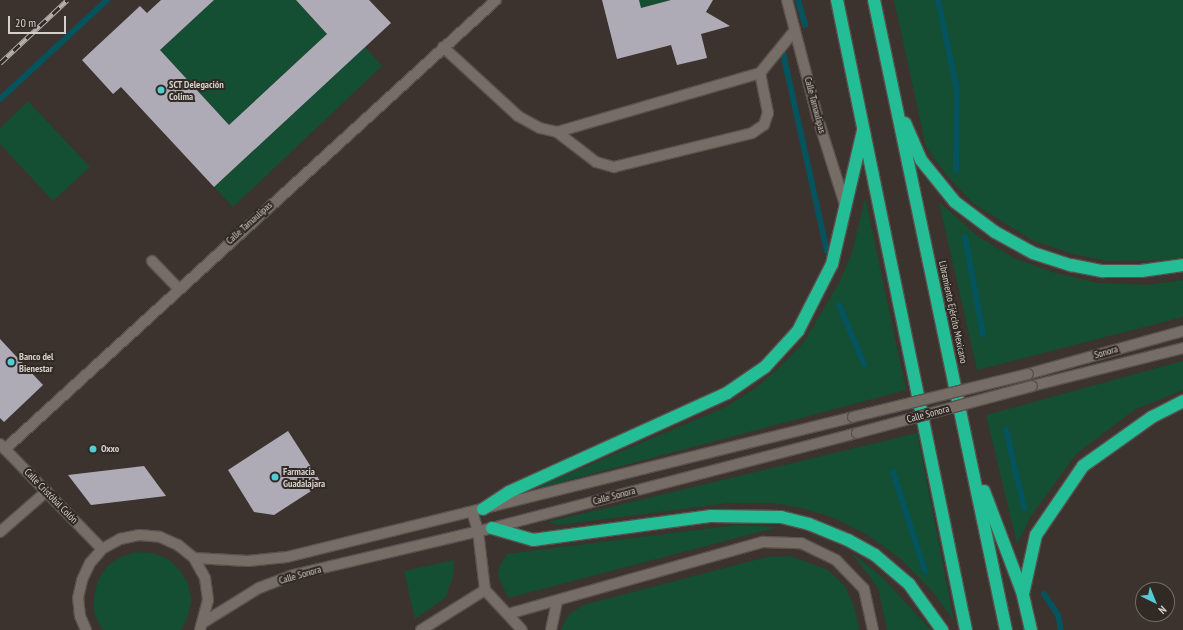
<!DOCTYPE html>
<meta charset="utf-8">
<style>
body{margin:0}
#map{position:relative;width:1183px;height:630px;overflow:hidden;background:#3c332e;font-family:"PT Sans Narrow",sans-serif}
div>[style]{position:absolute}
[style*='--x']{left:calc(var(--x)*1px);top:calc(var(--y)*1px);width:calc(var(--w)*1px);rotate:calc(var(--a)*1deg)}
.green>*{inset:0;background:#144e33}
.stream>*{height:6px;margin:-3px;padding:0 3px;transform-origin:3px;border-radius:3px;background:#05535c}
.building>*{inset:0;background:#aeabb6}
.roads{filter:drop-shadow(1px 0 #59514d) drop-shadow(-1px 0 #59514d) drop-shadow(0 1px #59514d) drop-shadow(0 -1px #59514d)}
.minor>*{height:10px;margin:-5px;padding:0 5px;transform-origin:5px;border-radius:5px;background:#776d67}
.highway>*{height:12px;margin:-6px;padding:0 6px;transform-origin:6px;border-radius:6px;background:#24be96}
.rail>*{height:4.5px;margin-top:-2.25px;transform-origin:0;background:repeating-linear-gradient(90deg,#312924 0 9px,#b6b0ac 0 18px);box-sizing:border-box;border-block:1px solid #b6b0ac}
.bridges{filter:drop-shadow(1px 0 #59514d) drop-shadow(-1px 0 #59514d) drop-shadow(0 1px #59514d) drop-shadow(0 -1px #59514d)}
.minor-bridge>*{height:10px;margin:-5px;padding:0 5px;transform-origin:5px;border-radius:5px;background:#776d67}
.dots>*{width:11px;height:11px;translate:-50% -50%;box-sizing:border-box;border:2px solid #312924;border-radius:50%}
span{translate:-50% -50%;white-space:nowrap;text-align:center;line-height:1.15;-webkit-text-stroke:4px #312924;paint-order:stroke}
.poi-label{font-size:10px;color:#d6d0cd;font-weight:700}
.left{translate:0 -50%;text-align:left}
.street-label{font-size:10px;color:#d6d0cd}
.north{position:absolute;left:1135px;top:582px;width:40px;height:40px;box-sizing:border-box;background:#312924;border:1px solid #736c68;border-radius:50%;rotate:137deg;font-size:11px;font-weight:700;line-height:16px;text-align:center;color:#d6d0cd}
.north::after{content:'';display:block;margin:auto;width:14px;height:18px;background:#51ccd4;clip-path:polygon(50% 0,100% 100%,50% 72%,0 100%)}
.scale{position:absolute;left:8px;top:16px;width:58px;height:18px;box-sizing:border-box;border:2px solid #d6d0cd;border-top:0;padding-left:5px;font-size:12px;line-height:14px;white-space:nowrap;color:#d6d0cd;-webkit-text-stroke:3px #312924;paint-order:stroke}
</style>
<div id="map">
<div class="green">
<i style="clip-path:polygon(214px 0,296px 0,327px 34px,229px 125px,160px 50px)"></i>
<i style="clip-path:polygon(639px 0,671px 0,641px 8px)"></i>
<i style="clip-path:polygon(894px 0,1183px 0,1183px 257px,1164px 260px,1108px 261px,1073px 254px,1034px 241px,974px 204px,947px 176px,926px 147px)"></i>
<i style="clip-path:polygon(365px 47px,382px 66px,233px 207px,214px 187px)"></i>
<i style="clip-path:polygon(28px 101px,90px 167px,53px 201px,0 144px,0 128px)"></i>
<i style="clip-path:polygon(865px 198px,906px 390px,528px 491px,726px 407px,757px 387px,782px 365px,804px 342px,839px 283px,852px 253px)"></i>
<i style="clip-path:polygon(939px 202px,979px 237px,1016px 259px,1052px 272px,1097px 283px,1148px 285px,1183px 280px,1183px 317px,977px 370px)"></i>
<i style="clip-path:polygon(1183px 361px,1183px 390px,1134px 410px,1076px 454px,1031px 516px,1017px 544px,986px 415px)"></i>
<i style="clip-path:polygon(917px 433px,954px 621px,932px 591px,901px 559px,866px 534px,832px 517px,801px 508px,773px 503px,729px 503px,559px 525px,548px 522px)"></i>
<i style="clip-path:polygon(736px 525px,778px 527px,508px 598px,498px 576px,500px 565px,507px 554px)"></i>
<i style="clip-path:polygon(136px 552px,153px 553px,168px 559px,180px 570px,188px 584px,191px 600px,188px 616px,181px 630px,104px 630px,100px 626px,94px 612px,94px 596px,98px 580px,107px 566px,121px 557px)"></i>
<i style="clip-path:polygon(851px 552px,883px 578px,931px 630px,887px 630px,878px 588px)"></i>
<i style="clip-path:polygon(790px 556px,828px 570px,845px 586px,855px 609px,859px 630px,561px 630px,568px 615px,583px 605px,767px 557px)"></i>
<i style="clip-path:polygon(454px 560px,453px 577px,445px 598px,415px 619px,404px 571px)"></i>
</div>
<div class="stream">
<i style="--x:798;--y:0;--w:26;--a:74"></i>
<i style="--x:938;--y:0;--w:92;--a:78.1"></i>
<i style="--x:957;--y:90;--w:80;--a:90.7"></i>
<i style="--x:783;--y:53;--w:203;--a:77.5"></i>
<i style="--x:0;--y:99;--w:146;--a:-42.8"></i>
<i style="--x:965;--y:237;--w:99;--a:79.5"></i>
<i style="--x:839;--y:305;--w:64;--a:67"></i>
<i style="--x:1006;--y:430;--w:80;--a:77"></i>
<i style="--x:893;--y:472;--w:104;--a:72.1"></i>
<i style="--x:1044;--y:594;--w:25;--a:56"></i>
<i style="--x:1058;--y:615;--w:15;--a:79"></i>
</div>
<div class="building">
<i style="clip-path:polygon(161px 0,214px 0,160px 50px,229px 125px,327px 34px,296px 0,369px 0,391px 23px,214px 187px,121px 87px,113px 94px,82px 60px,140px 6px,147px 13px)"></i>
<i style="clip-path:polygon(602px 0,639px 0,641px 8px,671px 0,713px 0,706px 12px,730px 26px,701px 34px,707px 58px,677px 65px,671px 45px,617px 59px)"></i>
<i style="clip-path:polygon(0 339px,43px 385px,4px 422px,0 418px)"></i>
<i style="clip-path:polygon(288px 431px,322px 484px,274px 515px,254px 512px,228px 470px)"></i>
<i style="clip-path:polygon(144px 466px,166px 496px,91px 505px,68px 475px)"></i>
</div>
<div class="roads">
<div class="minor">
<i style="--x:787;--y:0;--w:123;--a:75.4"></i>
<i style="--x:818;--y:119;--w:93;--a:72.5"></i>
<i style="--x:443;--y:47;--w:102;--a:42.6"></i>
<i style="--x:518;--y:116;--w:25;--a:29"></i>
<i style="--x:540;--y:128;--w:17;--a:13"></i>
<i style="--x:557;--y:132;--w:211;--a:-16.2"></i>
<i style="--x:760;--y:73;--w:55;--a:-50.9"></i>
<i style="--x:557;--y:132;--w:49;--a:37.6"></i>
<i style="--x:596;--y:162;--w:19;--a:16"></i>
<i style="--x:614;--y:167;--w:142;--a:-13.8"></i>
<i style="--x:752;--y:133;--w:14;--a:-34"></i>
<i style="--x:764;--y:125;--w:13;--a:-72"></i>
<i style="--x:768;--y:113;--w:41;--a:-101.3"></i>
<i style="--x:152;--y:261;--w:37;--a:46"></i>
<i style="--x:1028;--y:374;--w:161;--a:-15.5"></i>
<i style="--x:1032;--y:386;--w:156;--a:-14.1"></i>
<i style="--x:0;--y:444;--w:146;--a:45.8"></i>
<i style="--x:5;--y:449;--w:665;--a:-42.44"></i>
<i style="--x:472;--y:512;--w:20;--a:72"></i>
<i style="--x:478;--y:531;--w:59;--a:83.2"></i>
<i style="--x:485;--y:590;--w:54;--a:47.2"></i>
<i style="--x:0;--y:532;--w:62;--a:-41.1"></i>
<i style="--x:194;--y:558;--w:54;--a:3.2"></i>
<i style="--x:248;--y:561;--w:39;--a:-6"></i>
<i style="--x:287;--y:557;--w:583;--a:-13.89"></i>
<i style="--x:508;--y:614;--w:265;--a:-15.8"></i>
<i style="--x:763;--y:542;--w:38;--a:2"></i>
<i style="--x:801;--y:543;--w:39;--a:26"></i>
<i style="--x:836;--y:560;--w:40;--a:46"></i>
<i style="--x:864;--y:589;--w:42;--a:77.6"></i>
<i style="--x:204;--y:622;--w:65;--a:-31.7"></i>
<i style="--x:259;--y:588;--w:36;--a:-21"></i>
<i style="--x:293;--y:575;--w:204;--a:-13.3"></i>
<i style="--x:492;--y:528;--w:377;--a:-14.6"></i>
<i style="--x:86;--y:630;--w:15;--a:-113"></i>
<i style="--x:80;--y:616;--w:18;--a:-96"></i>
<i style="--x:78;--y:598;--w:18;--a:-77"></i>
<i style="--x:82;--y:580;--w:19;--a:-65"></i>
<i style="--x:90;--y:563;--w:18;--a:-49"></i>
<i style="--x:102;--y:549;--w:21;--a:-29"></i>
<i style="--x:120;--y:539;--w:19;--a:-12"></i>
<i style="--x:139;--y:535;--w:21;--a:5"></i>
<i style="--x:160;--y:537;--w:20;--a:24"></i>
<i style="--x:178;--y:545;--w:21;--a:39"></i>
<i style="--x:194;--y:558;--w:23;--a:61"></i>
<i style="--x:205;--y:578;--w:22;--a:82"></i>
<i style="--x:208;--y:600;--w:31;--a:105"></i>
<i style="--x:421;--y:630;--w:75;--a:-32"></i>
<i style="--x:551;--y:630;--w:30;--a:-78"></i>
</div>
<div class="highway">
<i style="--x:837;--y:0;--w:643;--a:78.43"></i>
<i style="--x:874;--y:0;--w:644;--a:78.17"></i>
<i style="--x:905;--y:123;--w:40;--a:66.6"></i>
<i style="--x:921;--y:160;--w:54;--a:51"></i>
<i style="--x:955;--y:202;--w:50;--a:36.9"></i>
<i style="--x:995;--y:232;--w:43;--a:28.9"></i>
<i style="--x:1033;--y:253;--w:40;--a:18"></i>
<i style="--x:1071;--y:265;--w:33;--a:11"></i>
<i style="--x:1103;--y:271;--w:38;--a:0"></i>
<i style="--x:1141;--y:271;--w:42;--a:-8.1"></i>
<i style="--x:984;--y:491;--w:110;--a:69.3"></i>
<i style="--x:483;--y:509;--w:31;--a:-33"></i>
<i style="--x:509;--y:492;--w:239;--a:-24.4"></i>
<i style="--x:727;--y:393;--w:46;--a:-34.4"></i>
<i style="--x:765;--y:367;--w:49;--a:-47.5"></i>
<i style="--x:798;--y:331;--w:75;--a:-63.1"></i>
<i style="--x:832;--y:264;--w:137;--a:-76.9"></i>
<i style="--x:492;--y:528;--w:43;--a:16.3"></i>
<i style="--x:533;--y:540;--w:180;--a:-7.7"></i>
<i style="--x:711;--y:516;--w:70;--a:0.8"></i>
<i style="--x:781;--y:517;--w:29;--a:14"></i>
<i style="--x:809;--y:524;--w:42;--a:22.3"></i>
<i style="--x:848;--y:540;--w:31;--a:29"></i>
<i style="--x:875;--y:555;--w:45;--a:40.5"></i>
<i style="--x:909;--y:584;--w:57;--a:54.3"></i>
<i style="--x:1031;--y:630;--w:37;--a:-103"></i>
<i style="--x:1023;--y:594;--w:60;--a:-77.6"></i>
<i style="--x:1036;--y:535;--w:83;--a:-55.7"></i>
<i style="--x:1083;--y:466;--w:85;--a:-35.4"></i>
<i style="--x:1152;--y:417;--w:35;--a:-27"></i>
</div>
</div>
<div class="rail">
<i style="--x:0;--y:63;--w:92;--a:-43.2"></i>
</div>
<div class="bridges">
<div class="minor-bridge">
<i style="--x:853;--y:417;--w:180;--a:-13.8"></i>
<i style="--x:857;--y:433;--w:181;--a:-15"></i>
</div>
</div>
<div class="dots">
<i style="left:161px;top:90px;background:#51ccd4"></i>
<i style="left:11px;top:362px;background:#51ccd4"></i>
<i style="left:93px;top:449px;background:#51ccd4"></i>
<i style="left:275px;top:477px;background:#51ccd4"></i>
</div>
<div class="poi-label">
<span class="left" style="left:169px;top:90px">SCT Delegación<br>Colima</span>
<span class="left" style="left:19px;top:362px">Banco del<br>Bienestar</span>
<span class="left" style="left:101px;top:449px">Oxxo</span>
<span class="left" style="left:283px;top:477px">Farmacia<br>Guadalajara</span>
</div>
<div class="street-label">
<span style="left:815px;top:105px;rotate:75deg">Calle Tamaulipas</span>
<span style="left:249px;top:223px;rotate:-42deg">Calle Tamaulipas</span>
<span style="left:953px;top:312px;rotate:78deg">Libramiento Ejército Mexicano</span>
<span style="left:1106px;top:352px;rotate:-16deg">Sonora</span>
<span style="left:928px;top:414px;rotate:-15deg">Calle Sonora</span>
<span style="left:51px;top:496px;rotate:46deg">Calle Cristóbal Colón</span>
<span style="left:614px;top:496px;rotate:-15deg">Calle Sonora</span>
<span style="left:300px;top:575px;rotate:-16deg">Calle Sonora</span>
</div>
<div class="north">N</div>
<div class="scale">20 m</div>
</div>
